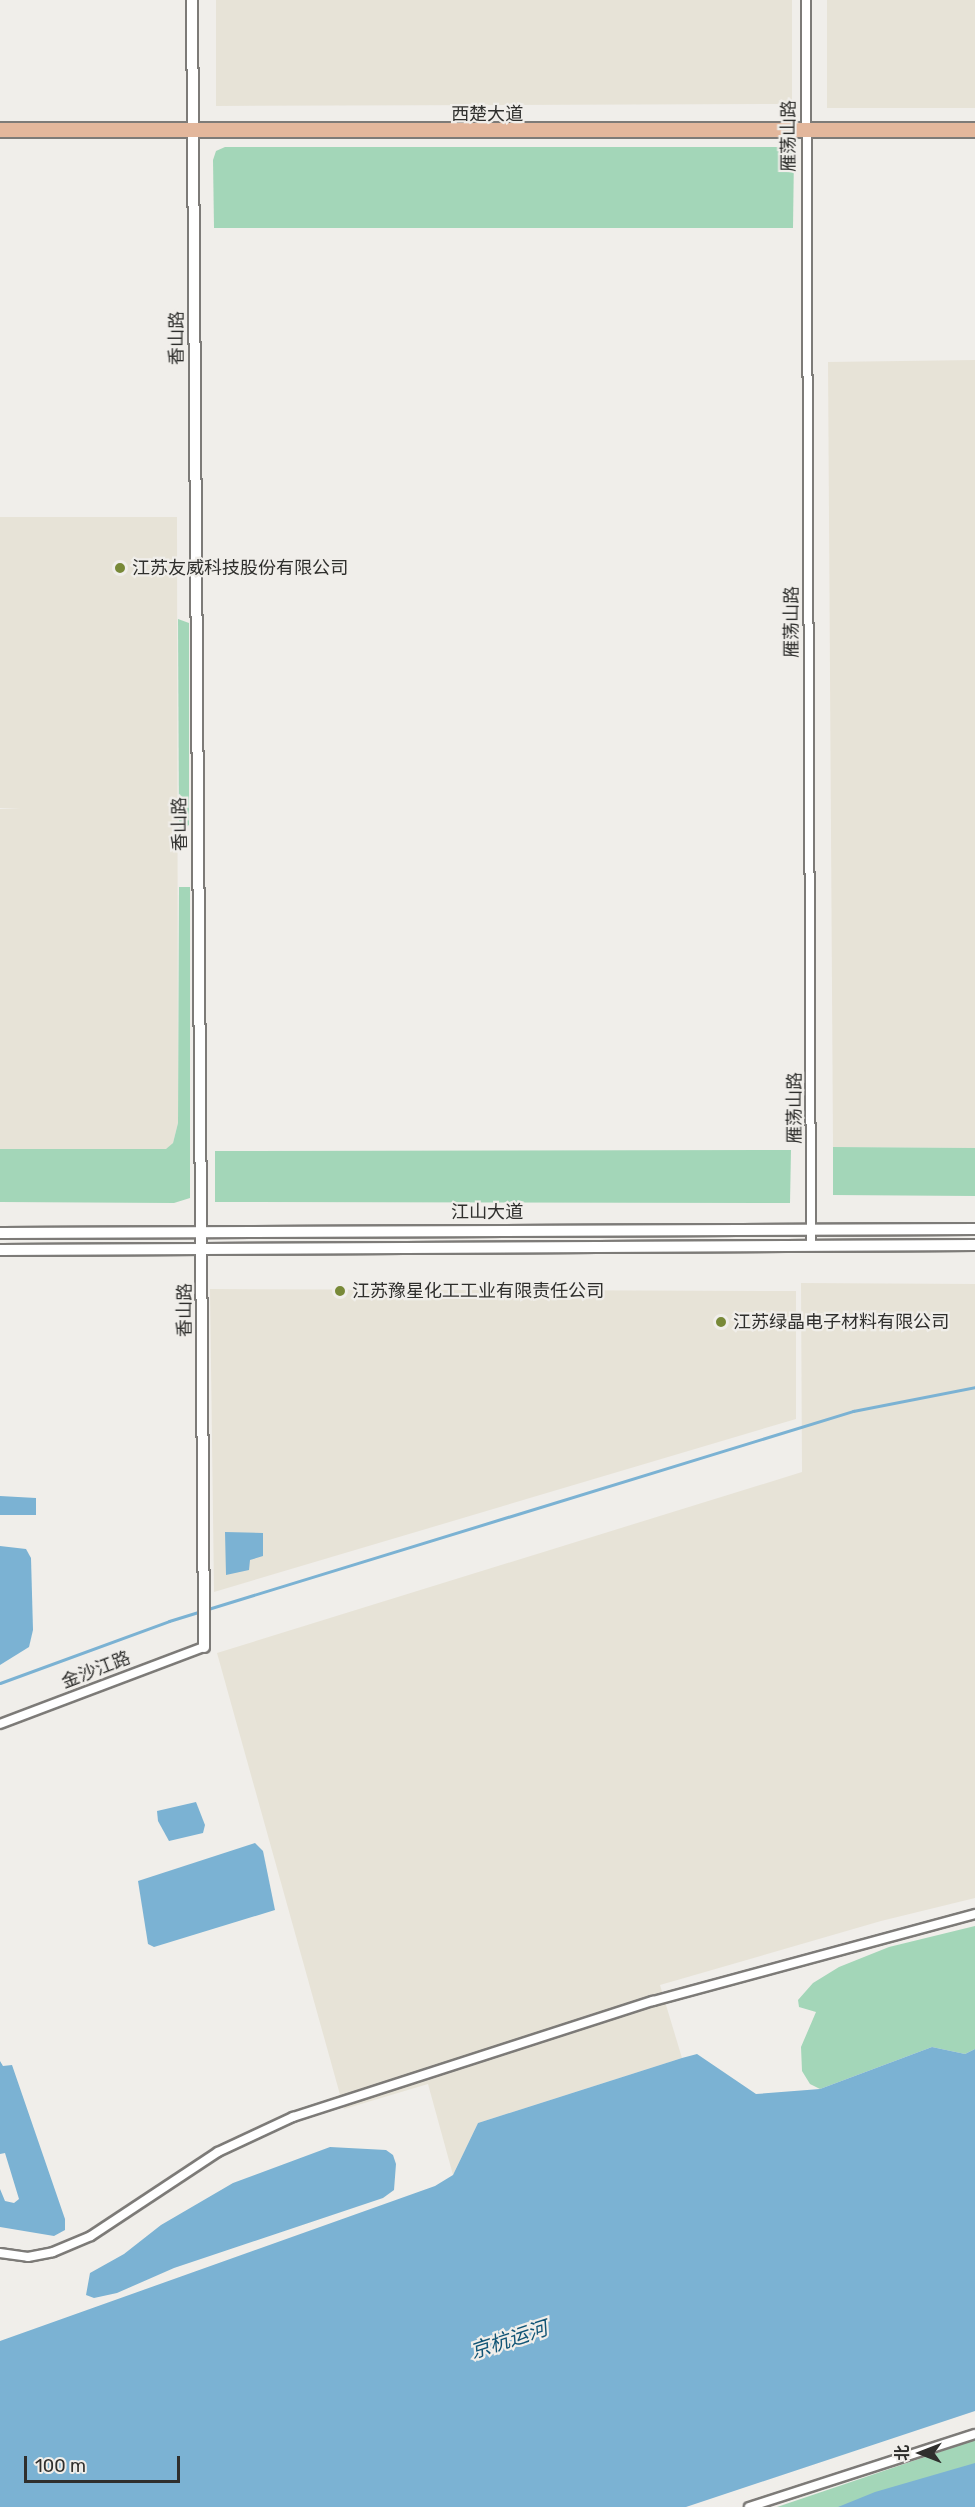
<!DOCTYPE html>
<meta charset="utf-8">
<style>
body{margin:0}
#map{position:relative;width:975px;height:2507px;overflow:hidden;background:#f0eeea;font-family:Rubik,"Noto Sans SC",sans-serif}
div>[style]{position:absolute}
[style*='--x']{left:calc(var(--x)*1px);top:calc(var(--y)*1px);width:calc(var(--w)*1px);rotate:calc(var(--a)*1deg)}
.built>*{inset:0;background:#e7e3d7}
.green>*{inset:0;background:#a3d6b8}
.water>*{inset:0;background:#7bb2d3}
.stream>*{height:3px;margin:-1.5px;padding:0 1.5px;transform-origin:1.5px;border-radius:1.5px;background:#7bb2d3}
.roads{filter:drop-shadow(2px 0 #7d7b78) drop-shadow(-2px 0 #7d7b78) drop-shadow(0 2px #7d7b78) drop-shadow(0 -2px #7d7b78)}
.minor>*{height:8px;margin:-4px;padding:0 4px;transform-origin:4px;border-radius:4px;background:#fff}
.tertiary>*{height:10px;margin:-5px;padding:0 5px;transform-origin:5px;border-radius:5px;background:#fff}
.primary>*{height:14px;margin:-7px;padding:0 7px;transform-origin:7px;border-radius:7px;background:#e3b79c}
.dots>*{width:16px;height:16px;translate:-50% -50%;box-sizing:border-box;border:3px solid #f0eeea;border-radius:50%}
span{translate:-50% -50%;white-space:nowrap;text-align:center;line-height:1.15;-webkit-text-stroke:4.5px #f0eeea;paint-order:stroke}
.street-label{font-size:18px;color:#2f2f2d}
.poi-label{font-size:18px;color:#2f2f2d}
.left{translate:0 -50%;text-align:left}
.water-label{font-size:20px;color:#115576;font-style:italic}
.north{position:absolute;left:891px;top:2423px;width:60px;height:60px;-webkit-text-stroke:4px #f0eeea;paint-order:stroke;rotate:270deg;font-size:16px;font-weight:700;line-height:24px;text-align:center;color:#2f2f2d}
.north::after{content:'';display:block;margin:auto;width:21px;height:27px;background:#2f2f2d;clip-path:polygon(50% 0,100% 100%,50% 72%,0 100%)}
.scale{position:absolute;left:24px;top:2456px;width:156px;height:27px;box-sizing:border-box;border:3px solid #2f2f2d;border-top:0;padding-left:8px;font-size:18px;line-height:21px;white-space:nowrap;color:#2f2f2d;-webkit-text-stroke:4px #f0eeea;paint-order:stroke}
</style>
<div id="map">
<div class="built">
<i style="clip-path:polygon(216px 0,792px 0,792px 104px,216px 106px)"></i>
<i style="clip-path:polygon(827px 0,975px 0,975px 108px,827px 108px)"></i>
<i style="clip-path:polygon(975px 360px,975px 1148px,833px 1147px,828px 362px)"></i>
<i style="clip-path:polygon(0 517px,177px 517px,178px 1123px,173px 1143px,167px 1149px,0 1149px,0 809px,21px 808px,0 808px)"></i>
<i style="clip-path:polygon(801px 1283px,975px 1284px,975px 1898px,881px 1921px,660px 1985px,682px 2058px,478px 2123px,453px 2175px,428px 2084px,344px 2109px,217px 1653px,802px 1472px)"></i>
<i style="clip-path:polygon(210px 1289px,796px 1291px,796px 1419px,214px 1592px)"></i>
</div>
<div class="green">
<i style="clip-path:polygon(225px 147px,789px 147px,794px 153px,793px 228px,214px 228px,213px 160px,216px 151px)"></i>
<i style="clip-path:polygon(178px 619px,189px 623px,189px 825px,179px 831px)"></i>
<i style="clip-path:polygon(179px 887px,190px 887px,190px 1198px,174px 1203px,0 1202px,0 1149px,166px 1149px,173px 1143px,178px 1123px)"></i>
<i style="clip-path:polygon(833px 1147px,975px 1148px,975px 1196px,833px 1195px)"></i>
<i style="clip-path:polygon(791px 1150px,790px 1203px,215px 1202px,215px 1151px)"></i>
<i style="clip-path:polygon(975px 1926px,975px 2049px,965px 2054px,932px 2047px,820px 2089px,810px 2084px,802px 2071px,801px 2047px,816px 2012px,799px 2007px,798px 2000px,813px 1983px,839px 1967px,889px 1947px)"></i>
<i style="clip-path:polygon(975px 2440px,975px 2507px,777px 2507px)"></i>
</div>
<div class="water">
<i style="clip-path:polygon(0 1496px,36px 1498px,36px 1515px,0 1515px)"></i>
<i style="clip-path:polygon(225px 1532px,263px 1533px,263px 1556px,250px 1560px,249px 1570px,226px 1575px)"></i>
<i style="clip-path:polygon(0 1546px,26px 1549px,31px 1558px,33px 1630px,29px 1647px,0 1665px)"></i>
<i style="clip-path:polygon(196px 1802px,205px 1825px,203px 1833px,169px 1841px,158px 1821px,157px 1811px)"></i>
<i style="clip-path:polygon(255px 1843px,263px 1851px,275px 1910px,154px 1947px,148px 1944px,138px 1881px)"></i>
<i style="clip-path:polygon(932px 2047px,965px 2054px,975px 2049px,975px 2411px,686px 2507px,0 2507px,0 2341px,435px 2186px,453px 2175px,478px 2123px,682px 2058px,697px 2054px,756px 2094px,820px 2089px)"></i>
<i style="clip-path:polygon(0 2061px,3px 2066px,12px 2065px,65px 2219px,65px 2230px,54px 2236px,0 2227px,0 2189px,5px 2201px,14px 2203px,19px 2199px,5px 2153px,0 2154px)"></i>
<i style="clip-path:polygon(330px 2147px,386px 2150px,393px 2155px,396px 2164px,394px 2190px,383px 2198px,174px 2268px,117px 2293px,94px 2298px,86px 2295px,90px 2273px,124px 2254px,161px 2225px,233px 2183px)"></i>
<i style="clip-path:polygon(975px 2463px,975px 2507px,838px 2507px,875px 2492px)"></i>
</div>
<div class="stream">
<i style="--x:0;--y:1683;--w:180;--a:-20.1"></i>
<i style="--x:169;--y:1621;--w:716;--a:-17.07"></i>
<i style="--x:853;--y:1411;--w:124;--a:-11.1"></i>
</div>
<div class="roads">
<div class="minor">
<i style="--x:806;--y:0;--w:1245;--a:89.77"></i>
<i style="--x:0;--y:1724;--w:218;--a:-20.7"></i>
<i style="--x:0;--y:2253;--w:28;--a:8"></i>
<i style="--x:28;--y:2257;--w:25;--a:-11"></i>
<i style="--x:53;--y:2252;--w:41;--a:-22.8"></i>
<i style="--x:91;--y:2236;--w:152;--a:-33.5"></i>
<i style="--x:218;--y:2152;--w:83;--a:-25"></i>
<i style="--x:293;--y:2117;--w:378;--a:-17.9"></i>
<i style="--x:653;--y:2001;--w:334;--a:-15.1"></i>
<i style="--x:749;--y:2507;--w:237;--a:-17.9"></i>
</div>
<div class="tertiary">
<i style="--x:192;--y:0;--w:1647;--a:89.58"></i>
<i style="--x:0;--y:1233;--w:975;--a:-0.24"></i>
<i style="--x:0;--y:1250;--w:975;--a:-0.29"></i>
</div>
<div class="primary">
<i style="--x:0;--y:130;--w:975;--a:0"></i>
</div>
</div>
<div class="dots">
<i style="left:120px;top:568px;background:#788938"></i>
<i style="left:340px;top:1291px;background:#788938"></i>
<i style="left:721px;top:1322px;background:#788938"></i>
</div>
<div class="street-label">
<span style="left:487px;top:114px">西楚大道</span>
<span style="left:789px;top:136px;rotate:-90deg">雁荡山路</span>
<span style="left:177px;top:338px;rotate:-90deg">香山路</span>
<span style="left:792px;top:622px;rotate:-90deg">雁荡山路</span>
<span style="left:180px;top:824px;rotate:-91deg">香山路</span>
<span style="left:795px;top:1108px;rotate:-90deg">雁荡山路</span>
<span style="left:487px;top:1212px">江山大道</span>
<span style="left:185px;top:1310px;rotate:-90deg">香山路</span>
<span style="left:96px;top:1670px;rotate:-21deg">金沙江路</span>
</div>
<div class="poi-label">
<span class="left" style="left:132px;top:568px">江苏友威科技股份有限公司</span>
<span class="left" style="left:352px;top:1291px">江苏豫星化工工业有限责任公司</span>
<span class="left" style="left:733px;top:1322px">江苏绿晶电子材料有限公司</span>
</div>
<div class="water-label">
<span style="left:509px;top:2340px;rotate:-18deg">京杭运河</span>
</div>
<div class="north">北</div>
<div class="scale">100 m</div>
</div>
